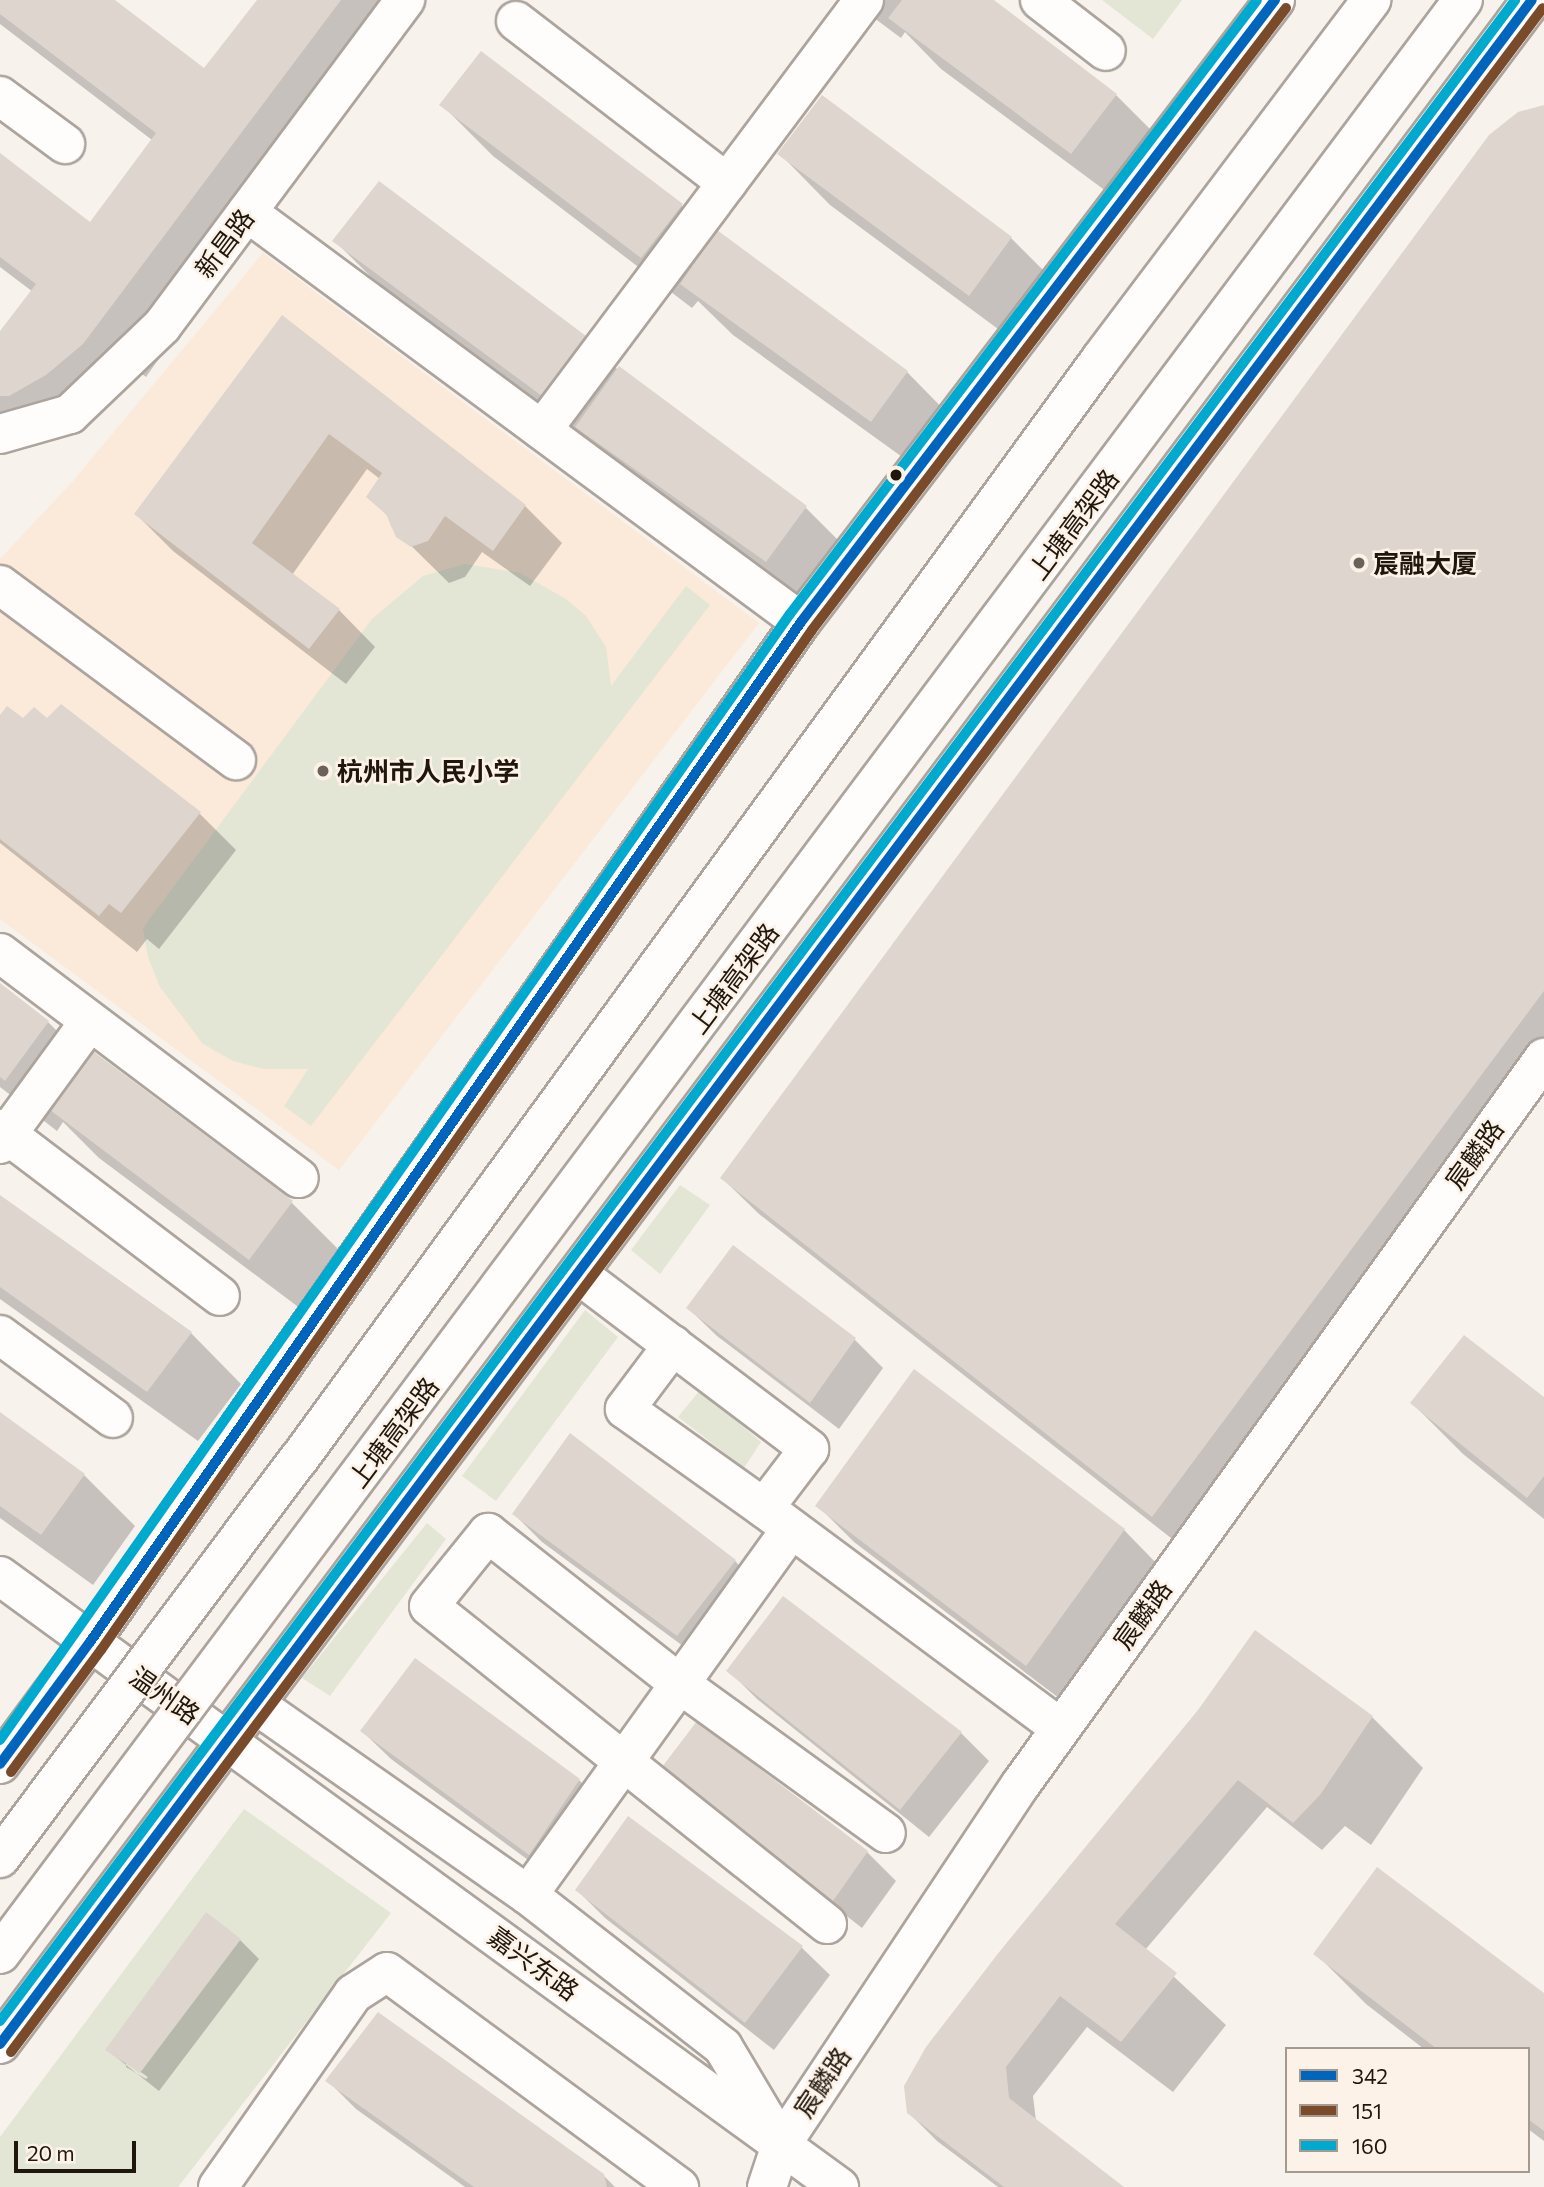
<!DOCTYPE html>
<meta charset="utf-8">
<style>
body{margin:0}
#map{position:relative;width:1544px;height:2187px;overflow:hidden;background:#f8f2ec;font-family:Commissioner,"Noto Sans SC",sans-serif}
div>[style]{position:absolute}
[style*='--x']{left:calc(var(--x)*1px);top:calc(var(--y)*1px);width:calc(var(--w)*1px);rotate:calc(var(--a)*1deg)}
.built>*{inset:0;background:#fbe9d9}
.green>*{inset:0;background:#e3e6d5}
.shadow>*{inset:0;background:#0003}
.building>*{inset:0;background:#ddd5ce}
.roads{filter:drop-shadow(2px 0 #aca49d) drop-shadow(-2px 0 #aca49d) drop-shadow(0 2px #aca49d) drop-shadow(0 -2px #aca49d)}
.minor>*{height:38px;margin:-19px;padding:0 19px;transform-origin:19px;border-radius:19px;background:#fefdfc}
.major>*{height:38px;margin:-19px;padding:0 19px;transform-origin:19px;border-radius:19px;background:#fefdfc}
.bridges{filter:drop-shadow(2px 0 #aca49d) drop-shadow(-2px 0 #aca49d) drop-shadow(0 2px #aca49d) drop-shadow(0 -2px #aca49d)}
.highway-bridge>*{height:38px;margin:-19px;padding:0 19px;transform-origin:19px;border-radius:19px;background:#fefdfc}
.bus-1>*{height:10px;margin:-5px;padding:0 5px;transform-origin:5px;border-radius:5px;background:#0065bd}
.bus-2>*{height:10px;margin:-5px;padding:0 5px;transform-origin:5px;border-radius:5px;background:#7a4b2a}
.bus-3>*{height:10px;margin:-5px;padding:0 5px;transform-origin:5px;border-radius:5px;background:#00a9ce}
.dots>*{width:19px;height:19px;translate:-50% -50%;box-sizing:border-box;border:4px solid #fdf2e7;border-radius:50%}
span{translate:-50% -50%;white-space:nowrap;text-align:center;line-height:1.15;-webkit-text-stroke:5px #fdf2e7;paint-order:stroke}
.street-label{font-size:26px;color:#1f160c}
.poi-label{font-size:26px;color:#1f160c;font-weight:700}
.left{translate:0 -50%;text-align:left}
.legend{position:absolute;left:1285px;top:2047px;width:245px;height:126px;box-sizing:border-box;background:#fdf2e7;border:2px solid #a49a8f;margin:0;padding:9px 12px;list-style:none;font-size:21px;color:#1f160c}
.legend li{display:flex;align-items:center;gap:14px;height:35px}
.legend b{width:35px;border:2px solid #a49a8f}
.scale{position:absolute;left:14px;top:2141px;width:122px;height:32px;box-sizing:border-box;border:4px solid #1f160c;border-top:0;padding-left:9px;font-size:21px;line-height:24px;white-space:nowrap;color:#1f160c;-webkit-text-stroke:5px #fdf2e7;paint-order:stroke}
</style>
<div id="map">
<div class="built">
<i style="clip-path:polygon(263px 253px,759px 623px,339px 1170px,0 919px,0 559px,73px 481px)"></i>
</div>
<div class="green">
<i style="clip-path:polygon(1102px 0,1182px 0,1153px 39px)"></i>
<i style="clip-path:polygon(465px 564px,520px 573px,566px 599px,586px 616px,606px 647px,611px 686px,686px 586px,710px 605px,311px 1126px,284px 1106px,308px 1069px,264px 1069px,233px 1061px,203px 1044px,160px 987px,148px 957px,143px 928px,372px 619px,423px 576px)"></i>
<i style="clip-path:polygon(680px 1185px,710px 1205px,660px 1274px,631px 1250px)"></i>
<i style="clip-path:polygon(585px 1310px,618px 1337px,496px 1501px,462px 1476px)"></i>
<i style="clip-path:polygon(700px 1390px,761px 1442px,744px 1468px,678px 1417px)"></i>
<i style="clip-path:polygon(427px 1523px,446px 1539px,330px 1696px,302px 1678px)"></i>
<i style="clip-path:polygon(244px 1809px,391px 1913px,178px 2187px,0 2187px,0 2137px)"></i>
</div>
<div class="shadow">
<i style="clip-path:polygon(0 0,112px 0,211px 75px,259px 0,413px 0,146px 377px,121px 358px,22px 423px,0 454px,0 334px,33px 292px,0 267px,0 155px,90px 224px,152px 140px,0 24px)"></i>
<i style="clip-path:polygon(850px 0,991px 0,1116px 95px,1167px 146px,1122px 203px,941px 69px,905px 32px,901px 38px)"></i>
<i style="clip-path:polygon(481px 53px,682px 206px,714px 237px,907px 372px,957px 423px,923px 472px,733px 335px,698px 301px,692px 308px,493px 156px,442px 105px)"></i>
<i style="clip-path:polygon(823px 97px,1011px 238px,1062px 289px,1021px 346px,830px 205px,780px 154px)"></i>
<i style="clip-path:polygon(1544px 107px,1544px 1076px,1190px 1553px,759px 1214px,722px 1178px)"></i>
<i style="clip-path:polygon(379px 184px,585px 337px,618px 370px,805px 507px,856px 558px,818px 612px,628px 478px,594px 444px,386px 292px,335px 241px)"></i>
<i style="clip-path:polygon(282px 317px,525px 506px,562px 543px,530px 586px,482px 552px,465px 577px,449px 583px,391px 526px,389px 517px,368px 497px,380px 479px,367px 469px,292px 575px,339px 610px,375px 647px,346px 684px,173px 551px,136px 514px)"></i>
<i style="clip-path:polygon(0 718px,48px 721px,199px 813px,236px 850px,159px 949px,147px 939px,137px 952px,0 843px)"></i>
<i style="clip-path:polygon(0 985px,48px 1022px,85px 1059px,291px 1202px,342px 1253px,301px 1309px,99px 1158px,63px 1122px,57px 1131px,0 1087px)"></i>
<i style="clip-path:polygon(0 1197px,191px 1333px,241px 1384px,198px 1441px,0 1299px)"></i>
<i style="clip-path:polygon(688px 1308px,854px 1339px,883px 1368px,839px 1429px,717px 1336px)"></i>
<i style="clip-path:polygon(1544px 1399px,1544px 1519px,1463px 1454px,1412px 1403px)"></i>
<i style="clip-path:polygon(0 1414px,84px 1475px,135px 1526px,93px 1585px,0 1518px)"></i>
<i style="clip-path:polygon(817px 1505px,1124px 1530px,1160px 1567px,1064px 1702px,854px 1542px)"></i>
<i style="clip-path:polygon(514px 1514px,735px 1561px,763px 1590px,706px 1663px,542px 1542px)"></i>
<i style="clip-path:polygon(729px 1671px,961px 1733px,989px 1761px,929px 1837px,757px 1699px)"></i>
<i style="clip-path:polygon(1198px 1712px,1372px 1717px,1423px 1768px,1371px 1845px,1345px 1826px,1322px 1850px,1267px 1807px,1145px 1950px,1226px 2025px,1173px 2092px,1087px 2027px,1033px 2096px,1036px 2121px,1121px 2187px,998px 2187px,937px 2141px,908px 2112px)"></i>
<i style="clip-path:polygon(698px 1724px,867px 1852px,896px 1881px,862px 1928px,692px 1795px,664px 1767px)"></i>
<i style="clip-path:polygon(362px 1731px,579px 1780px,607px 1809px,558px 1882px,391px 1759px)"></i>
<i style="clip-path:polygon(577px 1890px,801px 1947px,830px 1975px,774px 2050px,605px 1918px)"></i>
<i style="clip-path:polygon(evenodd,240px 1940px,259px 1959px,159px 2091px,107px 2050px,240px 1940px,126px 2062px,148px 2077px,146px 2079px,126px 2067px,126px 2062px)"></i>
<i style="clip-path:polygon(1315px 1953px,1544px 1995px,1544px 2141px,1528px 2129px,1528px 2049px,1424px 2049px,1366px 2004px)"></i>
<i style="clip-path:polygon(328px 2081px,603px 2175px,615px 2187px,465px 2187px,356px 2109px)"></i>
</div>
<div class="building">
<i style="clip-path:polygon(0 0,115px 0,204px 68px,257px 0,341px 0,83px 344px,46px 375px,9px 396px,0 396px,0 331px,36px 284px,0 257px,0 153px,90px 222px,156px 133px,0 14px)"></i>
<i style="clip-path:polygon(902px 0,994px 0,1117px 94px,1071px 154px,888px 18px)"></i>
<i style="clip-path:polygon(481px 51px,683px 204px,641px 258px,439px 105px)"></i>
<i style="clip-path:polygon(822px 95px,1012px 237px,969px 296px,777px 154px)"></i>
<i style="clip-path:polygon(1544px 105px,1544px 991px,1152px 1517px,720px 1178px,1489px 135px,1518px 112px)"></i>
<i style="clip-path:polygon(379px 181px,586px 336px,542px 396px,332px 241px)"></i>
<i style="clip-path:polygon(717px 230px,908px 371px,871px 422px,680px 284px)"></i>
<i style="clip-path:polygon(282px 315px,526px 505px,493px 551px,445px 516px,428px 541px,411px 547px,396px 537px,386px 514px,366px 497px,382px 473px,329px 434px,252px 543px,340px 609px,309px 649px,134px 514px)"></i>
<i style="clip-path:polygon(619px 366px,807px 506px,766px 562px,575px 427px)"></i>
<i style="clip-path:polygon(61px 704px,201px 812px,121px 913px,109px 904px,99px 916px,0 839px,0 715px,7px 706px,23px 718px,34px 707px,47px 718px)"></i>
<i style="clip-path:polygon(0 983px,49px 1021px,5px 1081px,0 1077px)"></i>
<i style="clip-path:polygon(90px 1049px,293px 1201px,249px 1260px,46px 1107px)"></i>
<i style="clip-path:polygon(0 1195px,192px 1332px,147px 1392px,0 1287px)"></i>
<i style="clip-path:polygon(733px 1245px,856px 1338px,810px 1403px,686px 1308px)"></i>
<i style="clip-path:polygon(1464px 1335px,1544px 1397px,1544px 1476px,1527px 1498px,1410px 1403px)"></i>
<i style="clip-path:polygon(914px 1369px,1125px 1529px,1026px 1666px,815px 1506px)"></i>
<i style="clip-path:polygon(0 1412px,85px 1474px,41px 1535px,0 1506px)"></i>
<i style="clip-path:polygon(570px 1433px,736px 1560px,677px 1636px,512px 1514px)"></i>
<i style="clip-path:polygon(783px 1596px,962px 1732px,900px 1810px,726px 1671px)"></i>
<i style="clip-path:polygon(1255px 1630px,1373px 1716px,1320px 1795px,1293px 1823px,1238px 1780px,1115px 1924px,1177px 1973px,1121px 2042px,1060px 1996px,1006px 2067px,1009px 2098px,1124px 2187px,1004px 2187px,907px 2113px,904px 2086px,926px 2047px,1000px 1951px,1198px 1710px)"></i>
<i style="clip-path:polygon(415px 1658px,580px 1779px,529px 1855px,360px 1731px)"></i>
<i style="clip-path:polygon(697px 1721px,868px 1851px,833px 1901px,662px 1767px)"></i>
<i style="clip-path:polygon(628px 1816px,803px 1946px,745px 2023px,575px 1890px)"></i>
<i style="clip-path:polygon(1377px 1867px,1544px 1993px,1544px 2131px,1528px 2119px,1528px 2049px,1437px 2049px,1313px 1954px)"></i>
<i style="clip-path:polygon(206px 1912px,241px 1939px,140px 2073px,105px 2050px)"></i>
<i style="clip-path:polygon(378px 2012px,604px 2174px,607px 2187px,474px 2187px,325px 2081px)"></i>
</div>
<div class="roads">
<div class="minor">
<i style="--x:1040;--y:0;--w:83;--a:37.7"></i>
<i style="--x:516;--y:21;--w:266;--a:37.5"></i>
<i style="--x:0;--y:96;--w:81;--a:36.4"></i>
<i style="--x:247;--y:212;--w:689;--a:36.5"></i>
<i style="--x:542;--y:430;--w:537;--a:-53.17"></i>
<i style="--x:0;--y:434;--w:73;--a:-15.9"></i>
<i style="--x:70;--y:414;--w:127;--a:-43.7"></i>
<i style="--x:162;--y:326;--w:407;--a:-53.3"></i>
<i style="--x:0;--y:585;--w:294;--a:36.6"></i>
<i style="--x:0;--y:953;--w:374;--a:37"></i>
<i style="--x:0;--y:1129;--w:276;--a:37.2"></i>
<i style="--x:0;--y:1144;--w:152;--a:-53.8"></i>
<i style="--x:578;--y:1274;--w:290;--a:37.1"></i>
<i style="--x:809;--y:1449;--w:74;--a:127.3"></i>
<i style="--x:764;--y:1508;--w:369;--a:36.6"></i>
<i style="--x:0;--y:1335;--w:140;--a:36.3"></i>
<i style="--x:673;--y:1345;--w:80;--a:126.9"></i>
<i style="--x:625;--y:1409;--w:171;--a:35.5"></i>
<i style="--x:0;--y:1576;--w:1038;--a:36.06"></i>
<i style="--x:255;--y:1704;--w:333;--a:35"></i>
<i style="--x:528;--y:1895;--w:247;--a:37.9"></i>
<i style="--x:723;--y:2047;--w:98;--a:59.2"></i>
<i style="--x:528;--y:1895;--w:451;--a:-54.3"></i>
<i style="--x:827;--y:1924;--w:509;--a:-141.38"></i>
<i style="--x:429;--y:1606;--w:94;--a:-51.1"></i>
<i style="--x:488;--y:1533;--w:244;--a:38.2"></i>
<i style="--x:680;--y:1684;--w:254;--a:35.9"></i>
<i style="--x:218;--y:2187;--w:236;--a:-55"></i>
<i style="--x:353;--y:1994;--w:40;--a:-32.9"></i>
<i style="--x:387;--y:1972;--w:363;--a:36.4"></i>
<i style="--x:767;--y:2187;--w:44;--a:-71.6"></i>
<i style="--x:781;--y:2145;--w:433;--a:-56.4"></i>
<i style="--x:1021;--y:1784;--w:895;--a:-54.23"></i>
</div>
<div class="major">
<i style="--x:0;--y:1764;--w:152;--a:-53.6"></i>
<i style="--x:90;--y:1642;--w:1243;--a:-55.12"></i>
<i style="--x:801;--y:622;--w:782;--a:-52.69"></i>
<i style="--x:0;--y:2044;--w:2554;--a:-53.15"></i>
</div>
</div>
<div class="bridges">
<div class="highway-bridge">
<i style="--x:0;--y:1858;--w:499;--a:-53.2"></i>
<i style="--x:299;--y:1459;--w:1360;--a:-53.91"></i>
<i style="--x:1100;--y:360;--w:451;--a:-53"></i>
<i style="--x:0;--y:1954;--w:2441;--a:-53.18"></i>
</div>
</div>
<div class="bus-1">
<i style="--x:0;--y:1764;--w:152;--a:-53.6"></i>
<i style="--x:90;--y:1642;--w:1243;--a:-55.12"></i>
<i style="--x:801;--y:622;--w:782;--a:-52.69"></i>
<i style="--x:0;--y:2044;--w:2554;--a:-53.15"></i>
</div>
<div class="bus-2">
<i style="--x:11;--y:1772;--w:152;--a:-53.6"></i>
<i style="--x:101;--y:1650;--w:1243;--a:-55.12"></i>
<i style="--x:812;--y:630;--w:782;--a:-52.69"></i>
<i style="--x:11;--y:2052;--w:2554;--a:-53.15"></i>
</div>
<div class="bus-3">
<i style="--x:0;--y:1740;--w:1375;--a:-54.95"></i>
<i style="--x:790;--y:614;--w:771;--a:-52.74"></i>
<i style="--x:0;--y:2021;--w:2526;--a:-53.14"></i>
</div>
<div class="dots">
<i style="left:896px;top:475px;background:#1f160c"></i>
<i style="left:1359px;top:563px;background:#6b635a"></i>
<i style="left:323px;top:771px;background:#6b635a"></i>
</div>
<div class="street-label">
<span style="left:224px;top:243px;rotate:-53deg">新昌路</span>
<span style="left:1073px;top:524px;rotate:-53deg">上塘高架路</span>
<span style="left:733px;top:978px;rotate:-53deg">上塘高架路</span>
<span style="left:1474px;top:1154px;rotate:-54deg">宸麟路</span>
<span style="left:393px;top:1432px;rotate:-53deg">上塘高架路</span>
<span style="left:1142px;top:1614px;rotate:-54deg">宸麟路</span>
<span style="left:165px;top:1695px;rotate:35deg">温州路</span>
<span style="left:534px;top:1963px;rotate:36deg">嘉兴东路</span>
<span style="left:822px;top:2082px;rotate:-56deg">宸麟路</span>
</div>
<div class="poi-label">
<span class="left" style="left:1373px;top:563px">宸融大厦</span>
<span class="left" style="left:337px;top:771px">杭州市人民小学</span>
</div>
<ul class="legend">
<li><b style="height:9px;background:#0065bd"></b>342</li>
<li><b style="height:9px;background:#7a4b2a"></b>151</li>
<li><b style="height:9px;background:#00a9ce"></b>160</li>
</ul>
<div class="scale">20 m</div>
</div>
